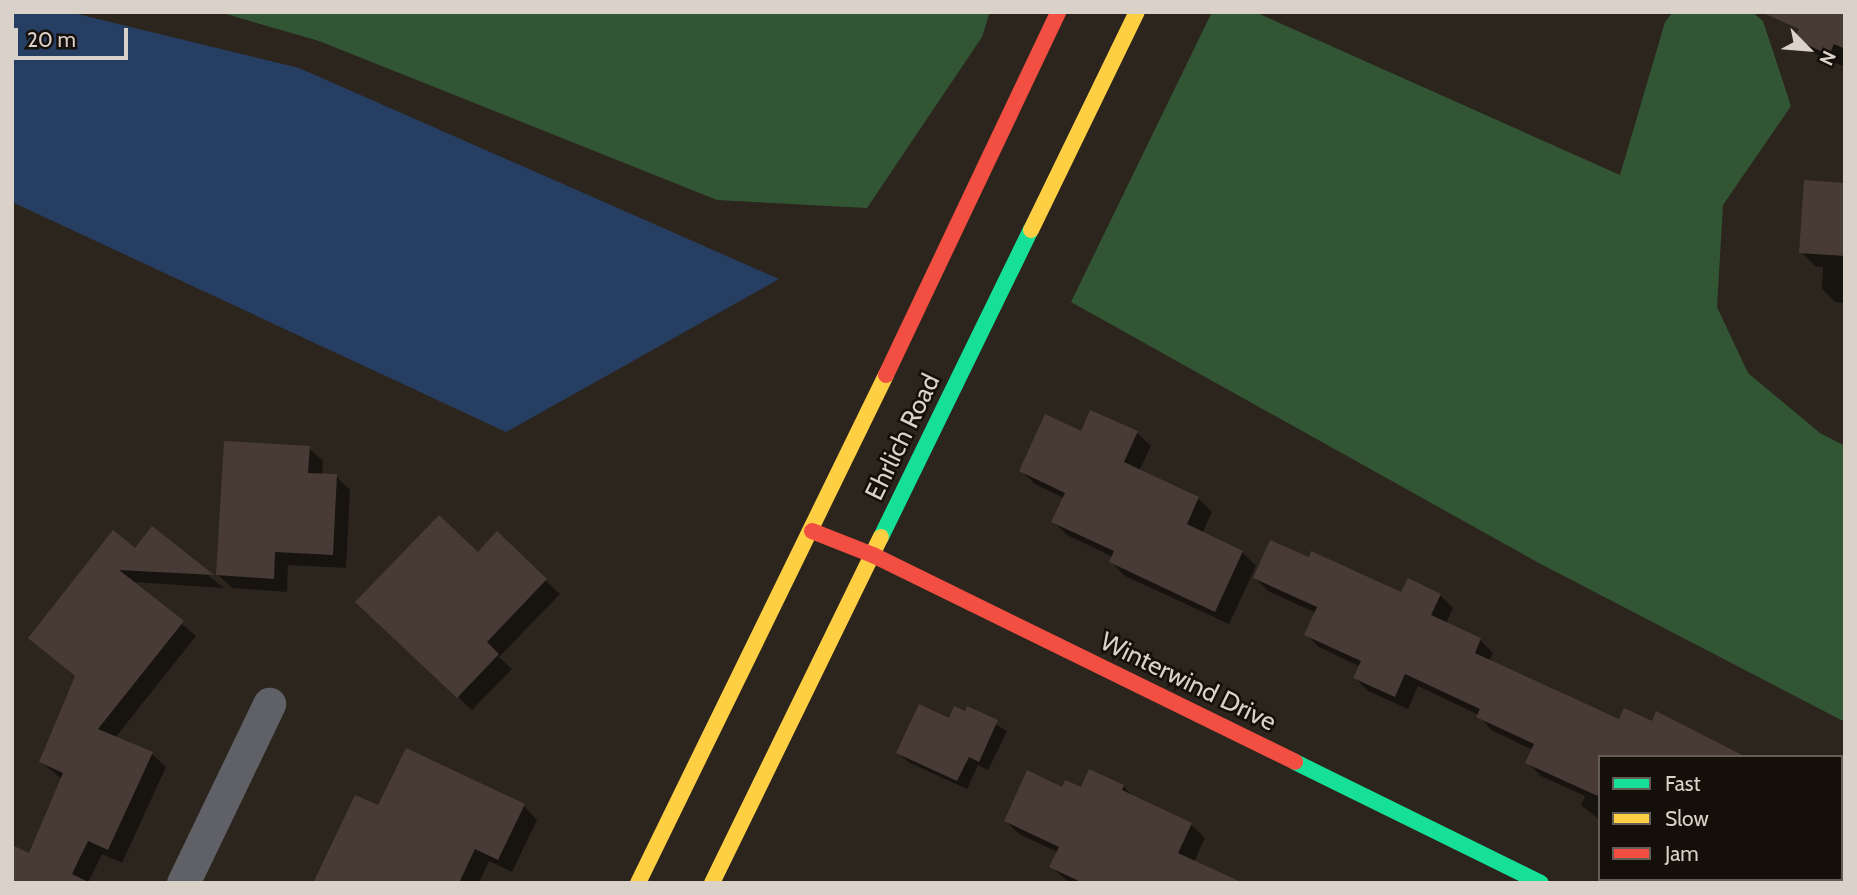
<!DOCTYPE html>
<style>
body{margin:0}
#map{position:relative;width:1857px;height:895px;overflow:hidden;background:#2c251d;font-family:Cabin,sans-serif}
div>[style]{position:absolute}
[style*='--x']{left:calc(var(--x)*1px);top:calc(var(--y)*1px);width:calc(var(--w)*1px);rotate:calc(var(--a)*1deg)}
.green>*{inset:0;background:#325534}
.water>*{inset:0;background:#273e63}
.shadow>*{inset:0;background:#0007}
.building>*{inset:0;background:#483b35}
.street>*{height:33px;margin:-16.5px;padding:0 16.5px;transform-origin:16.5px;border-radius:16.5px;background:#606167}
.fast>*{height:16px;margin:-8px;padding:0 8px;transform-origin:8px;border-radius:8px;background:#16e098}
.slow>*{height:16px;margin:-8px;padding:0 8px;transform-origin:8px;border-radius:8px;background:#ffcf43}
.jam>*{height:16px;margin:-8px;padding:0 8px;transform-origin:8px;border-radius:8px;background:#f24e42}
span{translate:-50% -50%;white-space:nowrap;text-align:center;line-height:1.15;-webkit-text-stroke:5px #150f09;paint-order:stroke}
.street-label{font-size:26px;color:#dad1c8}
.frame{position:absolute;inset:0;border:14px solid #dad1c8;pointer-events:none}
.legend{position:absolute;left:1598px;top:755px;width:245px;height:126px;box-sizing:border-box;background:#150f09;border:2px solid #645d55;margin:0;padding:9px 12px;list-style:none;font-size:21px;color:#dad1c8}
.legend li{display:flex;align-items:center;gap:14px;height:35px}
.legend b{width:35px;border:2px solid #645d55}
.north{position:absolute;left:1773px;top:14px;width:70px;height:70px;-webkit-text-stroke:5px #150f09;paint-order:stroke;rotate:115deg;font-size:19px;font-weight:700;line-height:28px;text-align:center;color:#dad1c8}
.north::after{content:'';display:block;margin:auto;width:24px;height:32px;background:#dad1c8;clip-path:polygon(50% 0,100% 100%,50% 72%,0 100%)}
.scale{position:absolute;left:14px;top:28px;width:114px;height:32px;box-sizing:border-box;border:4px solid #dad1c8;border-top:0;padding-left:9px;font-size:21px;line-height:24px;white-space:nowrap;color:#dad1c8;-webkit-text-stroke:5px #150f09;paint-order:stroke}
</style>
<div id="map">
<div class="green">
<i style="clip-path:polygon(219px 12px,990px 12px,982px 37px,867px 208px,717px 200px,319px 41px)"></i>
<i style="clip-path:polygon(1212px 12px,1255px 12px,1620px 175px,1665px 22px,1673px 12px,1752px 12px,1763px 21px,1791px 106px,1723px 205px,1717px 307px,1748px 373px,1820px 433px,1845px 446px,1845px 722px,1537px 562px,1071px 302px)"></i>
</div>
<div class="water">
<i style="clip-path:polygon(12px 12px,69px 12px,299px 68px,779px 279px,506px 432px,12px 202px)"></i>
</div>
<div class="shadow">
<i style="clip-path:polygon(1845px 12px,1845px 67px,1809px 51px,1797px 39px)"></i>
<i style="clip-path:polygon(1845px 185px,1845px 303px,1835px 302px,1822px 289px,1823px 267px,1815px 266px,1801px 252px)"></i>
<i style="clip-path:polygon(1137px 433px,1151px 446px,1139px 471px,1198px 498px,1212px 512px,1202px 534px,1242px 552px,1256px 566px,1229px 624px,1125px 576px,1111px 562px,1113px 557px,1067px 535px,1053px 521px,1064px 498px,1035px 484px,1021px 470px,1082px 434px)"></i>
<i style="clip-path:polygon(309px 448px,323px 461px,322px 475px,336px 476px,350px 490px,346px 568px,288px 565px,287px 592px,232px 588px,218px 575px)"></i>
<i style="clip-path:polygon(152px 529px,224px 588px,133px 582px,196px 636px,115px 738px,152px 754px,166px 767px,122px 863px,102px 854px,88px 883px,29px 856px,62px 779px,41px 762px,77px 678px,30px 638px,135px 550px)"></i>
<i style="clip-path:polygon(497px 534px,560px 594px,499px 657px,512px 669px,472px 710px,371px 616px,478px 555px)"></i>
<i style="clip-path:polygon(1255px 578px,1402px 594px,1408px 580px,1440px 595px,1453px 608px,1446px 624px,1480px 640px,1493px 653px,1489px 661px,1620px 721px,1742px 757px,1600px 757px,1600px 820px,1581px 805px,1585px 796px,1541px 776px,1528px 763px,1533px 750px,1491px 730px,1479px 715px,1418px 686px,1408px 709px,1368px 691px,1355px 678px,1361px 667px,1319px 647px,1306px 634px,1316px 613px,1268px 591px)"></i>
<i style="clip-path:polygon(968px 708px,1007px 731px,988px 770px,978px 765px,967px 789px,908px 762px,898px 752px)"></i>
<i style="clip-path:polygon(1123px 786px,1136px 799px,1191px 825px,1205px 838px,1194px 862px,1239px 883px,1070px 883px,1051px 867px,1058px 852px,1019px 834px,1006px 821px,1063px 789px)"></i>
<i style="clip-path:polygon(356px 797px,379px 808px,524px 806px,537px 820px,512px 872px,489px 861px,479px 883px,313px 883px)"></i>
<i style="clip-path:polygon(1841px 845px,1845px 883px,1802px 879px,1841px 879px)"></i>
<i style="clip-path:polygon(1734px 879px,1758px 879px,1757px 883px)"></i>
</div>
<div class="building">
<i style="clip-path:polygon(1761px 12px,1845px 12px,1845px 49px,1834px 44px,1829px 55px,1795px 39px,1799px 29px)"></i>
<i style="clip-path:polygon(1804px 180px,1845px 183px,1845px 256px,1799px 253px)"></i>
<i style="clip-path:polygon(1090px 410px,1138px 431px,1124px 462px,1199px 497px,1187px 524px,1243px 551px,1215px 612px,1109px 562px,1114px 551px,1051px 522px,1065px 493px,1019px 471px,1045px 414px,1081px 431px)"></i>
<i style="clip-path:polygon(224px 441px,310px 446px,308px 473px,337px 474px,333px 555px,275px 552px,274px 579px,216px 575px)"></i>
<i style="clip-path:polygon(439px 515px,478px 552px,497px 531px,547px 579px,487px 642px,499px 654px,457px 698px,355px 602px)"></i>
<i style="clip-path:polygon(152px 526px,214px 575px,119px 570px,184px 621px,98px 729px,153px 752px,108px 850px,88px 841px,72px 874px,90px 883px,12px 883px,12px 845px,29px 853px,63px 773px,39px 762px,75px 676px,28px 638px,113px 530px,135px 548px)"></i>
<i style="clip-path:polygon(1270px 540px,1309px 557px,1311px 551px,1401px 592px,1408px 578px,1441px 594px,1431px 615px,1481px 638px,1475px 653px,1619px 719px,1624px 708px,1652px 721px,1656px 711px,1746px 757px,1600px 757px,1600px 797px,1525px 763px,1534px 744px,1476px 717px,1480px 709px,1405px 674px,1395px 697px,1353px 678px,1361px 661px,1304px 635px,1317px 607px,1253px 578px)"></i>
<i style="clip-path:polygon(919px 704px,949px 718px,954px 706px,965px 711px,967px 706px,998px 720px,979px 762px,969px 757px,957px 781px,896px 753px)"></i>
<i style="clip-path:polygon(406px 748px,525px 804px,498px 860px,475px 849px,459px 883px,313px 883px,355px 795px,378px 805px)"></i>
<i style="clip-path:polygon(1089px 769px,1124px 785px,1122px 790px,1192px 823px,1178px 853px,1243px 883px,1083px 883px,1049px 867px,1059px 847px,1004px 821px,1027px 770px,1062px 787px,1065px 780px,1081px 787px)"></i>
</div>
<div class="street">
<i style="--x:183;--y:883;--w:199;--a:-64.3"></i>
</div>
<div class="fast">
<i style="--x:881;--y:537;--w:342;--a:-64"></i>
<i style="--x:1295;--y:762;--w:274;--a:26.2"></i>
</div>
<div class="slow">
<i style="--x:1031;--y:230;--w:242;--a:-64.1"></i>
<i style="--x:638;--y:883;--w:565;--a:-63.98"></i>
<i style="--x:712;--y:883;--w:385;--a:-64"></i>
</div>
<div class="jam">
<i style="--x:886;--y:375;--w:402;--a:-64.6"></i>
<i style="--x:812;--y:531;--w:66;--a:21.5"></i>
<i style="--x:873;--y:555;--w:470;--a:26.1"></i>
</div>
<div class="street-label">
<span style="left:903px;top:437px;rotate:-64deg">Ehrlich Road</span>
<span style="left:1188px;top:682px;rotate:26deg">Winterwind Drive</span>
</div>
<div class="frame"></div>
<ul class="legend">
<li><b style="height:9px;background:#16e098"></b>Fast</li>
<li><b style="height:9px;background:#ffcf43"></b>Slow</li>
<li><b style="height:9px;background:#f24e42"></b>Jam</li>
</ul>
<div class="north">N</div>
<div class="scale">20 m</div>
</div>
